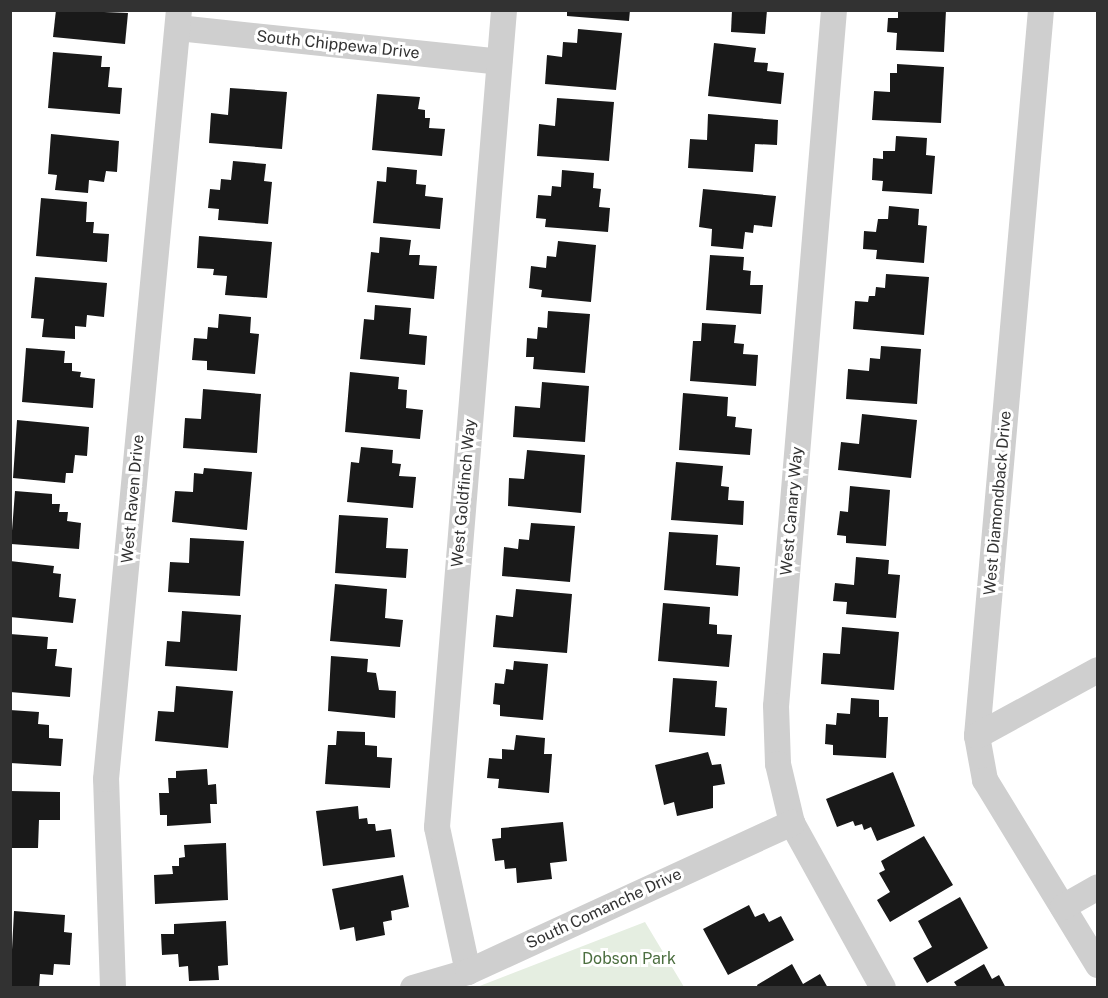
<!DOCTYPE html>
<style>
body{margin:0}
#map{position:relative;width:1108px;height:998px;overflow:hidden;background:#fff;font-family:"Public Sans",sans-serif}
div>[style]{position:absolute}
[style*='--x']{left:calc(var(--x)*1px);top:calc(var(--y)*1px);width:calc(var(--w)*1px);rotate:calc(var(--a)*1deg)}
.green>*{inset:0;background:#e5eee1}
.building>*{inset:0;background:#191919}
.path>*{height:4px;margin-top:-2px;transform-origin:0;background:repeating-linear-gradient(90deg,#cfcfcf 0 3px,transparent 0 6px)}
.minor>*{height:26px;margin:-13px;padding:0 13px;transform-origin:13px;border-radius:13px;background:#cfcfcf}
span{translate:-50% -50%;white-space:nowrap;text-align:center;line-height:1.15;-webkit-text-stroke:6px #fff;paint-order:stroke}
.street-label{font-size:16px;color:#323232}
.park-label{font-size:16px;color:#4b6e3f}
.frame{position:absolute;inset:0;border:12px solid #323232;pointer-events:none}
</style>
<div id="map">
<div class="green">
<i style="clip-path:polygon(645px 922px,684px 987px,477px 987px)"></i>
</div>
<div class="building">
<i style="clip-path:polygon(56px 10px,128px 13px,125px 44px,53px 37px)"></i>
<i style="clip-path:polygon(567px 10px,630px 10px,629px 21px,567px 16px)"></i>
<i style="clip-path:polygon(732px 10px,767px 10px,765px 34px,731px 32px)"></i>
<i style="clip-path:polygon(898px 10px,946px 10px,944px 52px,896px 50px,897px 33px,887px 32px,888px 18px,898px 18px)"></i>
<i style="clip-path:polygon(578px 29px,622px 33px,616px 90px,545px 84px,547px 55px,562px 57px,563px 42px,577px 43px)"></i>
<i style="clip-path:polygon(714px 43px,756px 48px,754px 62px,768px 63px,767px 71px,784px 73px,781px 104px,708px 96px)"></i>
<i style="clip-path:polygon(53px 52px,102px 56px,101px 67px,110px 67px,108px 87px,122px 88px,120px 114px,48px 108px)"></i>
<i style="clip-path:polygon(897px 64px,944px 67px,941px 123px,872px 120px,874px 91px,890px 92px,890px 73px,897px 73px)"></i>
<i style="clip-path:polygon(230px 88px,287px 92px,282px 149px,209px 143px,211px 113px,228px 115px)"></i>
<i style="clip-path:polygon(377px 94px,420px 97px,418px 109px,425px 110px,425px 118px,430px 118px,429px 128px,445px 129px,442px 156px,372px 150px)"></i>
<i style="clip-path:polygon(557px 98px,614px 102px,609px 161px,537px 156px,539px 124px,555px 126px)"></i>
<i style="clip-path:polygon(708px 114px,778px 120px,777px 145px,755px 144px,753px 172px,688px 168px,690px 139px,707px 140px)"></i>
<i style="clip-path:polygon(51px 134px,119px 141px,117px 172px,106px 171px,104px 182px,89px 180px,88px 193px,55px 190px,57px 175px,48px 174px)"></i>
<i style="clip-path:polygon(896px 136px,927px 138px,926px 155px,935px 156px,932px 194px,882px 191px,883px 181px,872px 180px,873px 158px,883px 159px,883px 151px,895px 151px)"></i>
<i style="clip-path:polygon(233px 161px,266px 164px,264px 181px,272px 182px,268px 224px,218px 220px,219px 209px,208px 208px,210px 189px,220px 190px,221px 179px,231px 180px)"></i>
<i style="clip-path:polygon(387px 167px,417px 170px,416px 184px,426px 185px,425px 196px,443px 198px,440px 229px,373px 223px,377px 181px,386px 182px)"></i>
<i style="clip-path:polygon(562px 170px,594px 173px,593px 188px,601px 189px,599px 207px,610px 208px,608px 232px,545px 227px,546px 219px,536px 218px,538px 195px,551px 196px,552px 186px,561px 187px)"></i>
<i style="clip-path:polygon(703px 189px,776px 196px,772px 227px,754px 225px,753px 233px,745px 232px,743px 249px,711px 246px,712px 229px,699px 227px)"></i>
<i style="clip-path:polygon(41px 198px,87px 202px,86px 222px,94px 222px,93px 233px,109px 234px,107px 262px,36px 256px)"></i>
<i style="clip-path:polygon(889px 206px,919px 209px,918px 225px,927px 226px,924px 263px,876px 259px,877px 250px,863px 249px,864px 231px,876px 232px,878px 219px,888px 219px)"></i>
<i style="clip-path:polygon(199px 236px,272px 242px,267px 298px,225px 295px,227px 276px,213px 275px,214px 269px,197px 268px)"></i>
<i style="clip-path:polygon(380px 237px,411px 240px,409px 255px,420px 255px,419px 265px,437px 266px,434px 299px,367px 292px,371px 252px,379px 253px)"></i>
<i style="clip-path:polygon(558px 241px,596px 245px,591px 302px,541px 297px,542px 290px,529px 288px,531px 266px,546px 268px,547px 256px,556px 257px)"></i>
<i style="clip-path:polygon(710px 255px,744px 257px,743px 270px,751px 271px,750px 285px,763px 285px,761px 314px,706px 310px)"></i>
<i style="clip-path:polygon(886px 274px,929px 277px,924px 335px,853px 329px,855px 301px,868px 302px,869px 296px,875px 296px,876px 287px,885px 288px)"></i>
<i style="clip-path:polygon(35px 277px,107px 283px,104px 317px,87px 315px,86px 327px,75px 326px,75px 339px,42px 337px,44px 319px,31px 318px)"></i>
<i style="clip-path:polygon(375px 305px,411px 308px,409px 334px,427px 336px,425px 365px,360px 359px,364px 319px,374px 320px)"></i>
<i style="clip-path:polygon(548px 311px,590px 314px,585px 373px,533px 369px,534px 357px,526px 357px,527px 338px,537px 339px,538px 327px,547px 328px)"></i>
<i style="clip-path:polygon(219px 314px,251px 317px,250px 333px,259px 334px,255px 374px,207px 370px,207px 361px,192px 360px,194px 338px,207px 339px,208px 327px,218px 328px)"></i>
<i style="clip-path:polygon(702px 323px,736px 325px,734px 343px,744px 344px,743px 354px,758px 355px,756px 386px,690px 381px,693px 341px,701px 341px)"></i>
<i style="clip-path:polygon(881px 346px,921px 349px,917px 404px,846px 399px,848px 369px,869px 371px,870px 358px,880px 359px)"></i>
<i style="clip-path:polygon(26px 348px,65px 351px,64px 363px,72px 363px,72px 371px,81px 372px,80px 377px,95px 379px,93px 408px,22px 402px)"></i>
<i style="clip-path:polygon(350px 372px,399px 377px,398px 389px,407px 390px,406px 408px,423px 410px,420px 439px,345px 432px)"></i>
<i style="clip-path:polygon(542px 382px,589px 386px,585px 442px,513px 437px,515px 406px,540px 408px)"></i>
<i style="clip-path:polygon(203px 389px,261px 394px,257px 453px,183px 448px,185px 418px,201px 419px)"></i>
<i style="clip-path:polygon(683px 393px,728px 397px,727px 416px,736px 417px,735px 427px,752px 429px,750px 455px,679px 450px)"></i>
<i style="clip-path:polygon(862px 414px,917px 420px,911px 478px,838px 470px,841px 442px,859px 444px)"></i>
<i style="clip-path:polygon(17px 420px,89px 427px,87px 456px,75px 455px,73px 473px,66px 473px,65px 483px,13px 478px)"></i>
<i style="clip-path:polygon(361px 447px,393px 450px,392px 463px,401px 464px,399px 476px,416px 477px,413px 508px,347px 502px,351px 462px,359px 463px)"></i>
<i style="clip-path:polygon(527px 450px,585px 455px,581px 513px,508px 506px,509px 478px,524px 479px)"></i>
<i style="clip-path:polygon(676px 462px,723px 466px,721px 486px,729px 487px,728px 500px,744px 501px,743px 525px,671px 520px)"></i>
<i style="clip-path:polygon(204px 468px,252px 472px,247px 530px,172px 522px,175px 491px,193px 492px,194px 473px,203px 474px)"></i>
<i style="clip-path:polygon(850px 486px,890px 490px,886px 546px,846px 543px,846px 536px,837px 535px,840px 511px,848px 512px)"></i>
<i style="clip-path:polygon(15px 491px,52px 494px,52px 504px,60px 504px,59px 512px,68px 512px,67px 521px,81px 523px,79px 549px,11px 544px)"></i>
<i style="clip-path:polygon(339px 515px,388px 518px,386px 548px,408px 549px,406px 578px,335px 573px)"></i>
<i style="clip-path:polygon(531px 523px,575px 526px,570px 582px,502px 576px,504px 547px,518px 549px,519px 539px,529px 540px)"></i>
<i style="clip-path:polygon(669px 532px,718px 535px,716px 565px,740px 567px,738px 596px,664px 590px)"></i>
<i style="clip-path:polygon(190px 538px,244px 541px,240px 596px,168px 592px,170px 562px,189px 563px)"></i>
<i style="clip-path:polygon(856px 557px,889px 560px,888px 574px,900px 575px,896px 618px,846px 614px,847px 602px,833px 601px,835px 583px,854px 585px)"></i>
<i style="clip-path:polygon(10px 561px,54px 566px,53px 573px,61px 574px,59px 597px,76px 599px,73px 623px,10px 617px)"></i>
<i style="clip-path:polygon(335px 584px,387px 589px,385px 618px,403px 620px,400px 647px,330px 641px)"></i>
<i style="clip-path:polygon(516px 589px,572px 594px,567px 653px,493px 647px,496px 615px,513px 617px)"></i>
<i style="clip-path:polygon(663px 603px,710px 607px,709px 624px,717px 625px,717px 634px,732px 635px,729px 667px,658px 661px)"></i>
<i style="clip-path:polygon(182px 611px,241px 615px,237px 671px,165px 666px,167px 641px,180px 642px)"></i>
<i style="clip-path:polygon(842px 627px,899px 632px,894px 690px,821px 684px,823px 653px,840px 654px)"></i>
<i style="clip-path:polygon(10px 634px,48px 637px,47px 649px,57px 649px,55px 666px,72px 668px,70px 697px,10px 692px)"></i>
<i style="clip-path:polygon(331px 656px,368px 659px,367px 672px,376px 673px,379px 690px,396px 691px,395px 718px,328px 711px)"></i>
<i style="clip-path:polygon(514px 661px,548px 664px,543px 720px,500px 716px,500px 705px,493px 704px,495px 683px,504px 684px,506px 669px,513px 670px)"></i>
<i style="clip-path:polygon(673px 678px,717px 681px,715px 707px,727px 708px,725px 736px,669px 732px)"></i>
<i style="clip-path:polygon(176px 686px,233px 691px,228px 748px,155px 741px,158px 711px,174px 712px)"></i>
<i style="clip-path:polygon(851px 698px,879px 700px,879px 717px,888px 717px,886px 758px,833px 755px,833px 745px,825px 744px,826px 724px,836px 725px,837px 713px,850px 714px)"></i>
<i style="clip-path:polygon(10px 710px,39px 712px,38px 724px,49px 725px,49px 738px,63px 739px,61px 766px,10px 763px)"></i>
<i style="clip-path:polygon(337px 731px,365px 732px,365px 745px,377px 746px,377px 757px,392px 758px,390px 788px,325px 784px,328px 745px,336px 745px)"></i>
<i style="clip-path:polygon(516px 735px,545px 738px,544px 754px,552px 754px,549px 793px,498px 788px,499px 779px,487px 778px,489px 758px,502px 759px,502px 749px,514px 750px)"></i>
<i style="clip-path:polygon(708px 752px,712px 765px,721px 764px,725px 784px,713px 786px,713px 808px,677px 816px,674px 802px,664px 805px,655px 765px)"></i>
<i style="clip-path:polygon(207px 769px,208px 785px,216px 784px,217px 804px,210px 804px,211px 823px,167px 826px,167px 815px,160px 815px,159px 793px,169px 793px,168px 778px,176px 778px,176px 771px)"></i>
<i style="clip-path:polygon(893px 772px,915px 826px,877px 841px,871px 827px,864px 830px,862px 824px,855px 826px,853px 821px,837px 827px,826px 799px)"></i>
<i style="clip-path:polygon(10px 791px,60px 792px,60px 820px,39px 820px,38px 848px,10px 848px)"></i>
<i style="clip-path:polygon(358px 806px,359px 819px,367px 818px,368px 824px,375px 824px,376px 831px,391px 829px,395px 857px,323px 866px,316px 811px)"></i>
<i style="clip-path:polygon(563px 822px,567px 861px,550px 863px,552px 879px,517px 883px,516px 868px,505px 869px,504px 860px,495px 861px,492px 839px,501px 838px,501px 828px)"></i>
<i style="clip-path:polygon(924px 836px,953px 885px,890px 922px,877px 900px,890px 892px,879px 873px,885px 870px,881px 861px)"></i>
<i style="clip-path:polygon(226px 843px,228px 900px,155px 904px,154px 875px,173px 874px,172px 866px,179px 866px,179px 858px,185px 857px,184px 845px)"></i>
<i style="clip-path:polygon(403px 875px,409px 907px,391px 911px,392px 920px,383px 922px,385px 935px,356px 941px,354px 927px,340px 930px,332px 889px)"></i>
<i style="clip-path:polygon(960px 897px,988px 948px,927px 983px,913px 958px,932px 947px,918px 921px)"></i>
<i style="clip-path:polygon(749px 905px,755px 917px,764px 913px,769px 922px,781px 916px,794px 940px,728px 975px,703px 929px)"></i>
<i style="clip-path:polygon(14px 911px,65px 915px,64px 932px,72px 933px,70px 965px,54px 964px,53px 975px,40px 974px,39px 988px,10px 988px)"></i>
<i style="clip-path:polygon(226px 921px,228px 965px,218px 966px,219px 980px,189px 981px,188px 966px,179px 967px,178px 954px,162px 955px,161px 934px,174px 934px,174px 924px)"></i>
<i style="clip-path:polygon(792px 964px,803px 984px,820px 974px,828px 988px,758px 988px,757px 985px)"></i>
<i style="clip-path:polygon(984px 964px,992px 979px,999px 975px,1006px 988px,958px 988px,954px 982px)"></i>
</div>
<div class="path">
<i style="--x:550;--y:988;--w:52;--a:0"></i>
</div>
<div class="minor">
<i style="--x:834;--y:10;--w:698;--a:94.76"></i>
<i style="--x:776;--y:706;--w:58;--a:88"></i>
<i style="--x:778;--y:764;--w:61;--a:76.7"></i>
<i style="--x:792;--y:823;--w:188;--a:61.1"></i>
<i style="--x:1041;--y:10;--w:729;--a:95.04"></i>
<i style="--x:977;--y:736;--w:45;--a:79.7"></i>
<i style="--x:985;--y:780;--w:217;--a:58.6"></i>
<i style="--x:178;--y:28;--w:323;--a:6"></i>
<i style="--x:977;--y:736;--w:138;--a:-28.6"></i>
<i style="--x:1063;--y:907;--w:40;--a:-29.7"></i>
<i style="--x:468;--y:972;--w:148;--a:-102.1"></i>
<i style="--x:437;--y:827;--w:820;--a:-85.31"></i>
<i style="--x:113;--y:988;--w:209;--a:-91.9"></i>
<i style="--x:106;--y:779;--w:772;--a:-84.58"></i>
<i style="--x:413;--y:988;--w:57;--a:-16.2"></i>
<i style="--x:468;--y:972;--w:357;--a:-24.7"></i>
</div>
<div class="street-label">
<span style="left:338px;top:45px;rotate:6deg">South Chippewa Drive</span>
<span style="left:464px;top:493px;rotate:-85deg">West Goldfinch Way</span>
<span style="left:133px;top:499px;rotate:-85deg">West Raven Drive</span>
<span style="left:998px;top:503px;rotate:-85deg">West Diamondback Drive</span>
<span style="left:792px;top:511px;rotate:-85deg">West Canary Way</span>
<span style="left:604px;top:909px;rotate:-25deg">South Comanche Drive</span>
</div>
<div class="park-label">
<span style="left:629px;top:959px">Dobson Park</span>
</div>
<div class="frame"></div>
</div>
